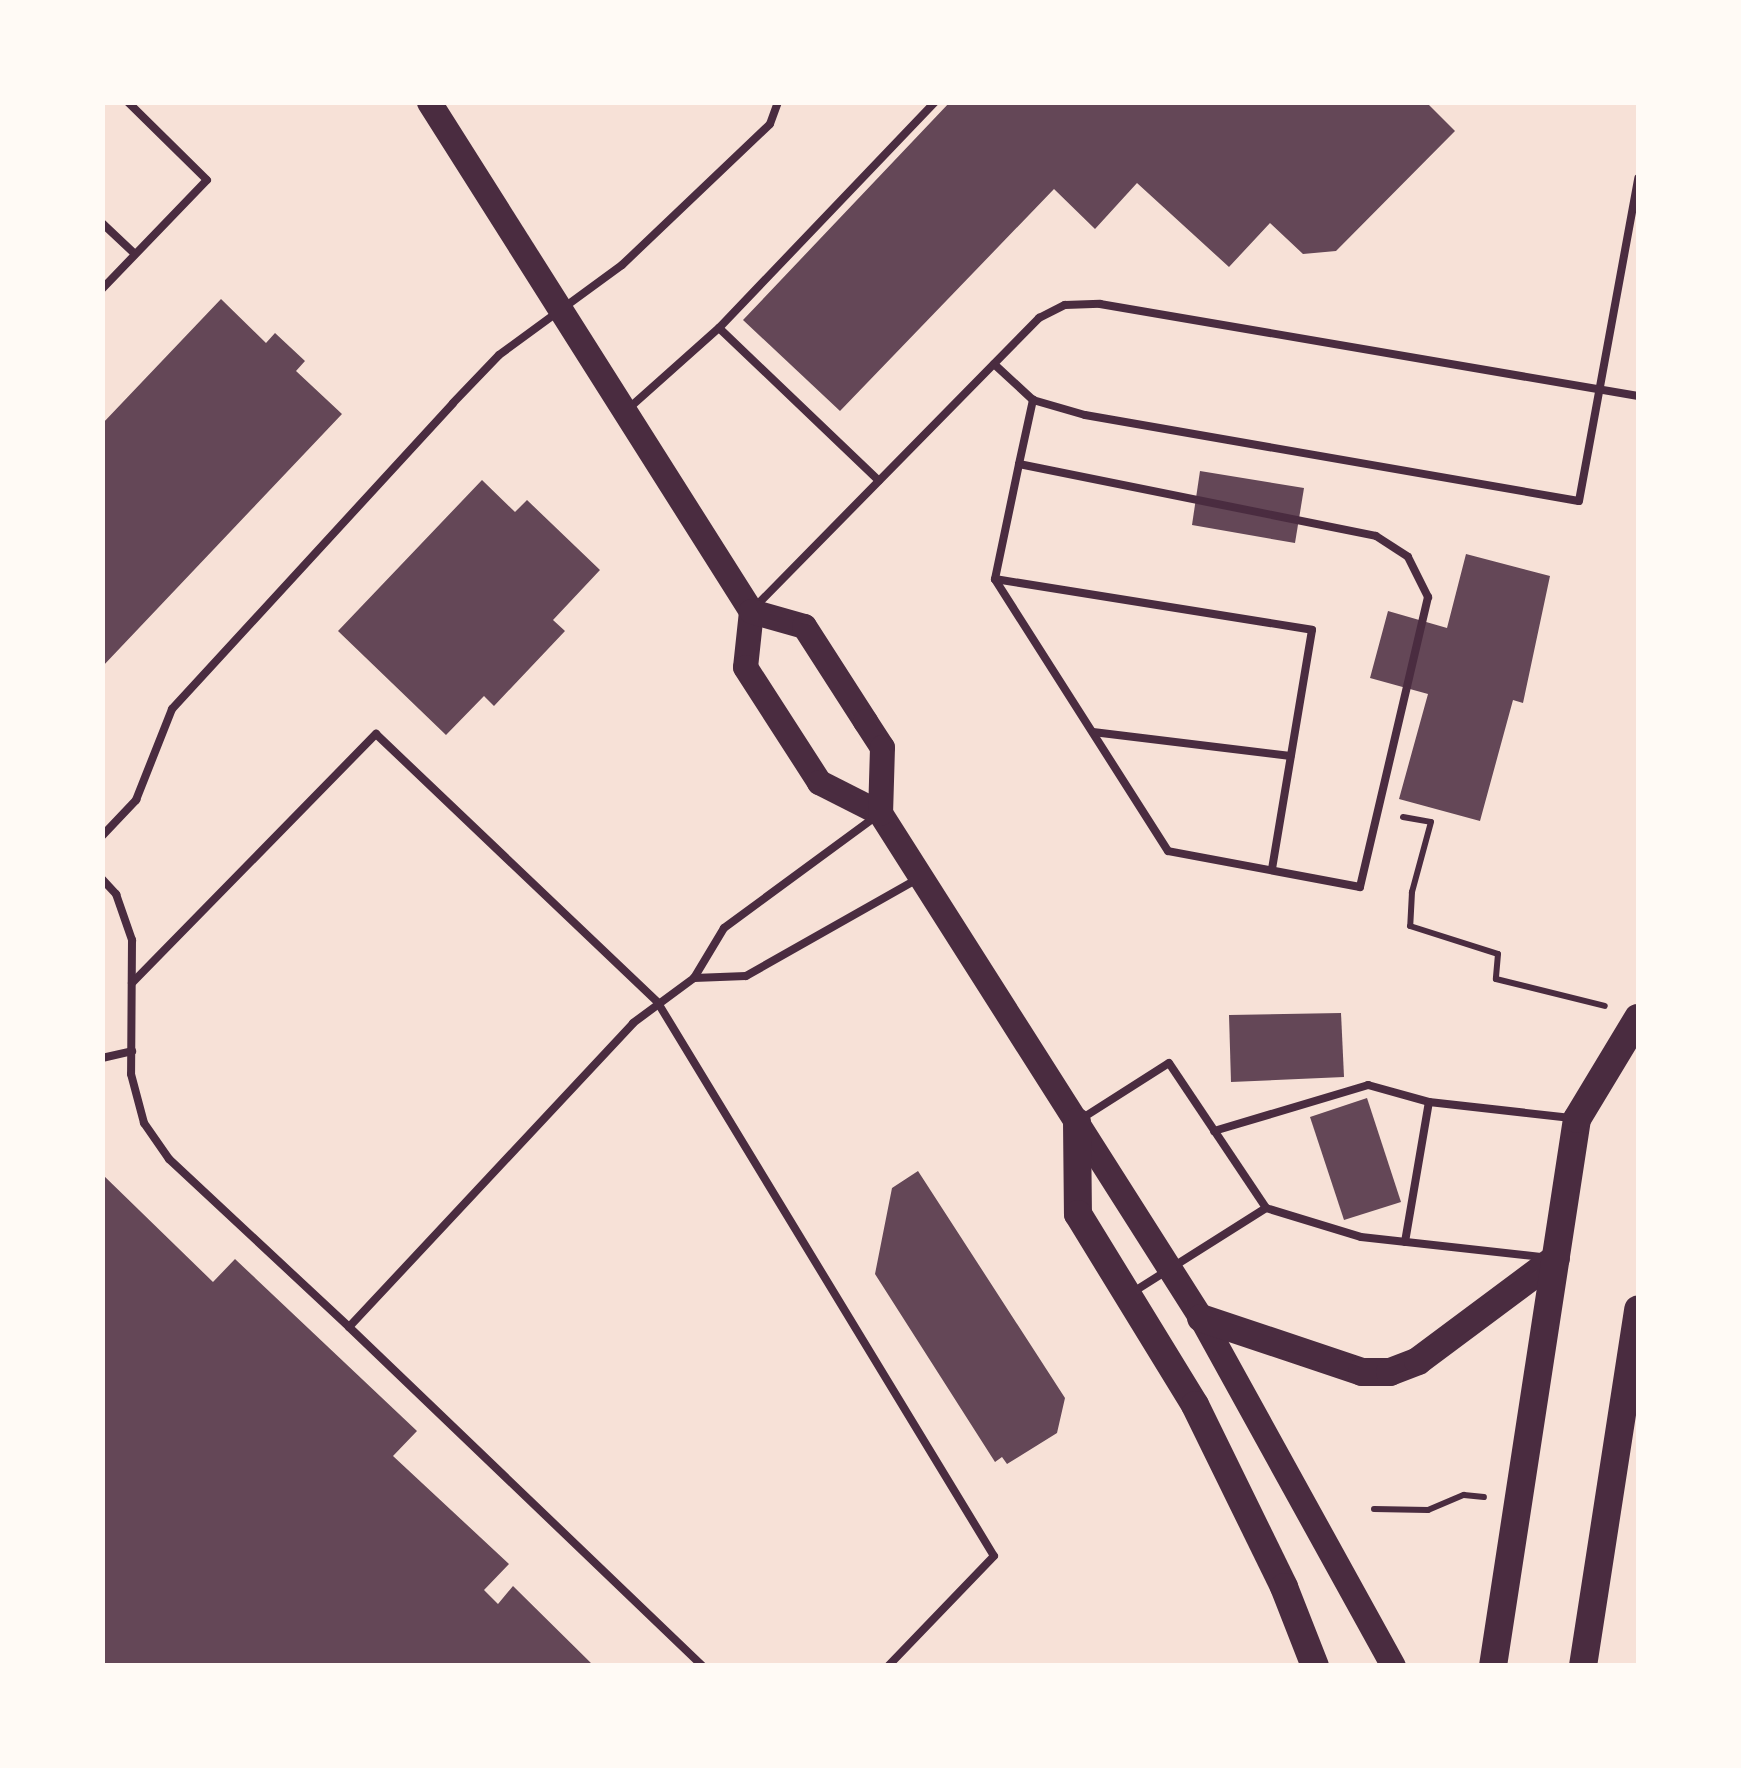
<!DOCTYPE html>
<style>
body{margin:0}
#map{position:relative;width:1741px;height:1768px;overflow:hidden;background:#f7e1d7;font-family:Lora,serif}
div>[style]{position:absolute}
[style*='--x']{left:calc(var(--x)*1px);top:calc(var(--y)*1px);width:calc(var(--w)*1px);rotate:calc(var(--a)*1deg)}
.building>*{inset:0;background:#644757}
.path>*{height:6px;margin:-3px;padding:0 3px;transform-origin:3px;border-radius:3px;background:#4a2c40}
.service>*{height:8px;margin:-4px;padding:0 4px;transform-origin:4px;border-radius:4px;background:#4a2c40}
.primary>*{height:25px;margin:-12.5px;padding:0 12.5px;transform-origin:12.5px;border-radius:12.5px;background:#4a2c40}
.trunk>*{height:28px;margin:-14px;padding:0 14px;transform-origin:14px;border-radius:14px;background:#4a2c40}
span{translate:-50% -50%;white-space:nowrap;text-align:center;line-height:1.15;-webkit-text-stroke:10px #fffaf5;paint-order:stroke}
.frame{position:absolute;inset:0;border:105px solid #fffaf5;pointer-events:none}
</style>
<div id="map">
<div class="building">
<i style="clip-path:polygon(950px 102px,1426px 102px,1455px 131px,1336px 251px,1303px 254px,1270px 223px,1229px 267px,1137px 183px,1095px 229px,1054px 189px,840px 411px,743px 320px)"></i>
<i style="clip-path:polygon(221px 299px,266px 343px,275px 333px,305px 361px,296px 371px,342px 414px,102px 667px,102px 424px)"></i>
<i style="clip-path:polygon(1200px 471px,1304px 488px,1295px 543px,1192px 525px)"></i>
<i style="clip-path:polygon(482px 480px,515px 512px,527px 500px,600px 570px,553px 620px,565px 631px,494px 706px,484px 696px,446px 735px,338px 631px)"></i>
<i style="clip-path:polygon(1466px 554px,1550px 576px,1523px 703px,1513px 700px,1480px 821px,1399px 799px,1428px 694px,1370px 678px,1388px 611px,1447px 628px)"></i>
<i style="clip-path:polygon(1341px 1013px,1344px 1077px,1231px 1082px,1229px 1015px)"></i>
<i style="clip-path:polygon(1367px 1098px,1401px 1202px,1344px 1220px,1310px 1117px)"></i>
<i style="clip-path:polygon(918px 1171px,1065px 1398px,1057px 1433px,1007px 1464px,1002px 1457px,995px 1462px,875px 1274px,892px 1188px)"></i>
<i style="clip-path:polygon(102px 1174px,213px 1282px,235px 1259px,417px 1431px,393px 1456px,509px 1564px,484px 1590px,498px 1604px,513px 1586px,594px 1666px,102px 1666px)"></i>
</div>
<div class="path">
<i style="--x:1403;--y:817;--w:28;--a:10"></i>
<i style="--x:1431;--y:822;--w:73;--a:105.2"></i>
<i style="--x:1412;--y:892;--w:34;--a:93"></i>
<i style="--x:1410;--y:926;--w:92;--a:17.7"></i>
<i style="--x:1498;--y:954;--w:25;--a:95"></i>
<i style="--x:1496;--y:979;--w:112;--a:13.9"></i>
<i style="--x:1374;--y:1509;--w:54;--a:1.1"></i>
<i style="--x:1428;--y:1510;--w:39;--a:-23"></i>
<i style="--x:1464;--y:1495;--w:20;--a:6"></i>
</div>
<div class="service">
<i style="--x:102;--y:223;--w:45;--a:43.2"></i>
<i style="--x:102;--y:289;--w:151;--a:-46.1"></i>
<i style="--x:207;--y:180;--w:111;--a:-135.4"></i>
<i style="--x:719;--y:328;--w:221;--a:43.7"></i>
<i style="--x:994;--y:364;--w:53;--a:42.7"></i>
<i style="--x:1033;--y:400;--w:54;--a:16.1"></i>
<i style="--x:1085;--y:415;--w:501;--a:9.88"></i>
<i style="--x:1579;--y:501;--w:328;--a:-79.6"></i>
<i style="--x:628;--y:409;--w:122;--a:-41.7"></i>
<i style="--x:719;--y:328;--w:313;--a:-46.3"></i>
<i style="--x:1019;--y:464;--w:364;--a:11.4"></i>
<i style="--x:1376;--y:536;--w:38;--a:33"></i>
<i style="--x:1408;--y:557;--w:45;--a:63.4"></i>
<i style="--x:1428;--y:597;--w:298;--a:103.2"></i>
<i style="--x:1360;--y:887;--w:195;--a:-169.4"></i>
<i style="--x:1168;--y:851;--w:322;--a:-122.5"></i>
<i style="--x:995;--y:579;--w:117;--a:-78.2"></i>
<i style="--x:1019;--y:464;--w:66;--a:-77.7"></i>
<i style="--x:995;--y:579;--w:321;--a:9.1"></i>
<i style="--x:1312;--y:630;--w:243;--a:99.5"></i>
<i style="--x:754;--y:608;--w:407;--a:-45.5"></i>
<i style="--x:1039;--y:318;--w:29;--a:-27"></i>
<i style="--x:1065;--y:305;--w:35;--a:-2"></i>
<i style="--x:1100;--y:304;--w:546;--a:9.7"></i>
<i style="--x:1093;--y:732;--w:199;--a:6.9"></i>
<i style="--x:102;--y:836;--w:50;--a:-46.6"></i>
<i style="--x:136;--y:800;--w:98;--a:-68.4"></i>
<i style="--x:172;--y:709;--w:415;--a:-47.4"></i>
<i style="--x:453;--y:403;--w:66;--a:-46.2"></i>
<i style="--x:499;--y:355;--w:152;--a:-36.2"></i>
<i style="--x:622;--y:265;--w:204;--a:-43.6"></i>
<i style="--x:770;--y:124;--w:23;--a:-70"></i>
<i style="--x:102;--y:879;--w:21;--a:47"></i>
<i style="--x:116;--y:894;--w:49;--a:70.8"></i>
<i style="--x:132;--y:940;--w:134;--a:90.4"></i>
<i style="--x:131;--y:1074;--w:51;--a:75.1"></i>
<i style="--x:144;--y:1123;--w:44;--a:55.2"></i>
<i style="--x:169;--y:1159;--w:246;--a:43"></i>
<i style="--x:349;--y:1327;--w:416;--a:-46.9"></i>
<i style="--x:633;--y:1023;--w:76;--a:-36.4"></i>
<i style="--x:694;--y:978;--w:58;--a:-59"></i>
<i style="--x:724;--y:928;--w:187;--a:-36.3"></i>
<i style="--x:694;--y:978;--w:52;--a:-2.2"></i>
<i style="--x:746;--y:976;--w:199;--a:-29.5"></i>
<i style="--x:132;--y:983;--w:349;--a:-45.6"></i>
<i style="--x:376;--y:734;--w:390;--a:43.6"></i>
<i style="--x:658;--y:1003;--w:647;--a:58.72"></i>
<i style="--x:994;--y:1556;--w:153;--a:133.9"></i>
<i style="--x:102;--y:1058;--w:31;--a:-13"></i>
<i style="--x:1081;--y:1119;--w:104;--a:-32.5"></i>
<i style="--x:1169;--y:1063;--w:174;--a:56.2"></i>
<i style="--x:1266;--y:1208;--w:157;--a:147.7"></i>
<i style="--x:1214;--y:1131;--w:161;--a:-16.6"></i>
<i style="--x:1368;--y:1085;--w:63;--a:15.6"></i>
<i style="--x:1266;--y:1208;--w:99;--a:17"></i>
<i style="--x:1361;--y:1237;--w:181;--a:6.3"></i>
<i style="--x:1405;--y:1242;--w:142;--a:-80.3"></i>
<i style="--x:1429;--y:1102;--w:143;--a:6.4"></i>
<i style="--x:349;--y:1327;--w:490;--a:43.8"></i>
</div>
<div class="primary">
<i style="--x:429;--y:102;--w:602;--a:57.68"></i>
<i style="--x:751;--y:611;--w:56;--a:96.1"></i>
<i style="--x:745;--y:667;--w:137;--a:57.2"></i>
<i style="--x:819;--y:782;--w:68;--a:26.9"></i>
<i style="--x:880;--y:813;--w:598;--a:57.56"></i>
<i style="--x:1201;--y:1318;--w:397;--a:61.1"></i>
<i style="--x:751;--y:611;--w:55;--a:15.8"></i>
<i style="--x:804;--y:626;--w:113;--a:57.3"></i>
<i style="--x:865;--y:721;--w:31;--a:57"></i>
<i style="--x:882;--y:747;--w:66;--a:91.7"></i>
</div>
<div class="trunk">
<i style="--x:1077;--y:1122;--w:92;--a:89.4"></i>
<i style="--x:1078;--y:1214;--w:224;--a:58.5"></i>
<i style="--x:1195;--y:1405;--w:203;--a:63.9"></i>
<i style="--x:1284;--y:1587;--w:85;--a:68.6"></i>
<i style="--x:1201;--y:1318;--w:170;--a:18.5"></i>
<i style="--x:1362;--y:1372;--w:28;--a:0"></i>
<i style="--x:1390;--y:1372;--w:30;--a:-21"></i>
<i style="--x:1418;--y:1361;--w:172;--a:-36.7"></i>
<i style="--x:1493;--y:1666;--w:553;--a:-81.27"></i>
<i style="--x:1577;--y:1119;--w:118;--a:-58.9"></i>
<i style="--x:1583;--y:1666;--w:361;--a:-81.2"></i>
</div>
<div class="frame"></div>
</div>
